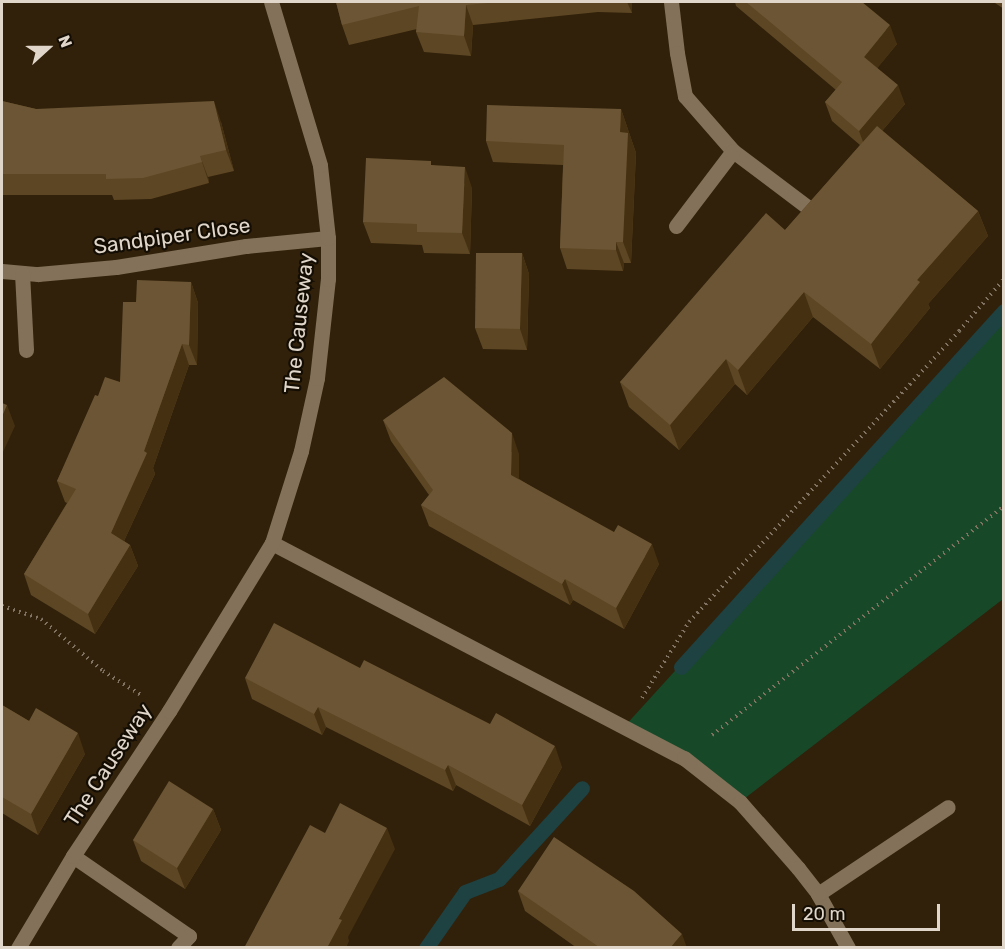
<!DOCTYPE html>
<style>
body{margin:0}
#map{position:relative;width:1005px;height:949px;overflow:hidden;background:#31210b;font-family:Rubik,sans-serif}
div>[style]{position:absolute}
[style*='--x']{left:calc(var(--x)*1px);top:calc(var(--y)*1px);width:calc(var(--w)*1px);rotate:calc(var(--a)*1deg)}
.green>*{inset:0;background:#174929}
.stream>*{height:15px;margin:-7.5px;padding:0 7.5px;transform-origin:7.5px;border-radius:7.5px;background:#1e4141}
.path>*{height:4px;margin-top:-2px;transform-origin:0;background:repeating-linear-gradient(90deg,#807361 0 1.5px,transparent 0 6px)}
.minor>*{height:15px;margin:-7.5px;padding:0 7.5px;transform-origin:7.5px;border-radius:7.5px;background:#837159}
.wall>*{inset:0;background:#5d4623}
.shaded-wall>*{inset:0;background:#453112}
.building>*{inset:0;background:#6b5534}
span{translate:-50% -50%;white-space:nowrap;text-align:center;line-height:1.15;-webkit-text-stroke:4.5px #130d04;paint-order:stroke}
.street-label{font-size:21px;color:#e0d6c9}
.frame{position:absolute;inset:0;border:3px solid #e0d6c9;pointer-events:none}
.north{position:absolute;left:18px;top:18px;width:60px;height:60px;-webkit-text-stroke:4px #130d04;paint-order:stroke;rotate:69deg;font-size:16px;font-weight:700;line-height:24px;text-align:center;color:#e0d6c9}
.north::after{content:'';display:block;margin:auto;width:21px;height:27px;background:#e0d6c9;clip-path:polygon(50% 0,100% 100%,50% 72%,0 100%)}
.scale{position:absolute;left:792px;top:904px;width:148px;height:27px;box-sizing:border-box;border:3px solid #e0d6c9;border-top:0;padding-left:8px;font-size:18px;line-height:21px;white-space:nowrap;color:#e0d6c9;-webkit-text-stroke:4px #130d04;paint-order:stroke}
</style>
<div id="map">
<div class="green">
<i style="clip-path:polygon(1003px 310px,1003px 599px,740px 802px,624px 727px)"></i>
</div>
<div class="stream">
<i style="--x:681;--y:667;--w:481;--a:-47.8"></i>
<i style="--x:426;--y:948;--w:68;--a:-55.1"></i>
<i style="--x:465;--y:892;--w:36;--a:-21"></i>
<i style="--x:499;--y:879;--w:123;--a:-47.6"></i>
</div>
<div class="path">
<i style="--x:2;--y:606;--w:41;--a:18.4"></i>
<i style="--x:41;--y:619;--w:81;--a:40"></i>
<i style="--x:103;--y:671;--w:45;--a:32.3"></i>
<i style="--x:642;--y:698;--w:89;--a:-58.3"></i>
<i style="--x:689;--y:622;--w:397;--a:-47.1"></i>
<i style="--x:959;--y:331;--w:69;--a:-49.1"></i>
<i style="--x:712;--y:735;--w:371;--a:-38.1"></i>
</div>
<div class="minor">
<i style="--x:671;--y:2;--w:51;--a:83.3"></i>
<i style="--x:677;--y:53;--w:44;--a:79.5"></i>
<i style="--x:685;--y:96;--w:73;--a:48.9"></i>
<i style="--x:733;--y:151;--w:96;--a:37"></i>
<i style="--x:676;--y:226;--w:94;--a:-52.8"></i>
<i style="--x:2;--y:271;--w:36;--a:5"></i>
<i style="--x:38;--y:274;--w:78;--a:-5.1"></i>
<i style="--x:116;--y:267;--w:132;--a:-9.2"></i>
<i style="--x:246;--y:246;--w:82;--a:-5.6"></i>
<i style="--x:22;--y:273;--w:77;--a:87"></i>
<i style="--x:272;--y:543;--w:465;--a:27.6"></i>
<i style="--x:684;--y:758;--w:71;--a:38.2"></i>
<i style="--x:740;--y:802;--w:88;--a:48.7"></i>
<i style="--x:798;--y:868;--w:33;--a:52"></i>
<i style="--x:818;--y:894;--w:62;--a:60.9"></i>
<i style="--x:73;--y:856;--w:141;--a:34.6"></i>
<i style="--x:189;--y:936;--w:16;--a:133"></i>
<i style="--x:818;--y:894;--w:156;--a:-33.8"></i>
<i style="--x:18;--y:948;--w:107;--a:-59.1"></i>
<i style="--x:73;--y:856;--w:174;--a:-56.5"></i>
<i style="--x:169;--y:711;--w:197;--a:-58.5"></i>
<i style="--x:272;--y:543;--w:96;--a:-72.5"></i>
<i style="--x:301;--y:451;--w:75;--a:-77.6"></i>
<i style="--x:317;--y:378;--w:100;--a:-83.7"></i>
<i style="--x:328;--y:279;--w:41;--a:-90"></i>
<i style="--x:328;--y:238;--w:73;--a:-96.3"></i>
<i style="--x:320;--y:165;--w:170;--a:-106.7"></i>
</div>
<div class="wall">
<i style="clip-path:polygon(336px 2px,632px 2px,632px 13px,598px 12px,473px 25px,471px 56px,424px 52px,416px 32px,417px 29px,349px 45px,342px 25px)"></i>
<i style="clip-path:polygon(735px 2px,862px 2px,897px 44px,877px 68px,905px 104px,882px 131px,978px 211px,988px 236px,928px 304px,930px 308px,880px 369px,813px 317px,747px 395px,735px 384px,679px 450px,629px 407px,620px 382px,785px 230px,860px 145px,832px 121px,825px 102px,836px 90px,736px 6px)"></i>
<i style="clip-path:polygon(994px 2px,1004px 2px,1004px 9px,995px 3px)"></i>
<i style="clip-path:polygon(2px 101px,36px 109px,221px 122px,234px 171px,208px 177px,209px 183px,151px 199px,114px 200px,112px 195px,2px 195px)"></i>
<i style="clip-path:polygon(621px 109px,636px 153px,631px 263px,624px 263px,623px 271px,567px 269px,560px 248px,563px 165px,493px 162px,486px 141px)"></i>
<i style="clip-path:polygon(433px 165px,472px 188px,470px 254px,424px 253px,422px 245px,371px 243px,363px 222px)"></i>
<i style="clip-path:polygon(522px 253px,529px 274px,527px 350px,483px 349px,475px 328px)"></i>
<i style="clip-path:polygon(191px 282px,198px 303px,197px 365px,189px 365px,153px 468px,155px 474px,124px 541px,130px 545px,138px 566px,95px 634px,31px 595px,24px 574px,67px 503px,65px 502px,57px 481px,98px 396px,120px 382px,136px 302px)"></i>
<i style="clip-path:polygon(383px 420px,519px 454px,519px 479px,659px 564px,624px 629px,573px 600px,570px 605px,429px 526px,421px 505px,429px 495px,391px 441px)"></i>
<i style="clip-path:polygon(245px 678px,562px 767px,530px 826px,456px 785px,453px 791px,326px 727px,322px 735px,252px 699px)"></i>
<i style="clip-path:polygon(2px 705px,85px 754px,38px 835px,2px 813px)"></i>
<i style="clip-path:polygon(213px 809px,221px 830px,185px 889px,141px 861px,133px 840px)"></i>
<i style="clip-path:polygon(518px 891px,687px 948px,577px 948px,525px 911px)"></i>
</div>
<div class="shaded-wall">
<i style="clip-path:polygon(627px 2px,632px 2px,632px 13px)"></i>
<i style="clip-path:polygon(466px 5px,473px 25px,471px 56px,464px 36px)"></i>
<i style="clip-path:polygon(890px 25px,897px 44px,871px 76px,864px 57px)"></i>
<i style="clip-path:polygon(898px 85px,905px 104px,866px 150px,859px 131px)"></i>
<i style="clip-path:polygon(214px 101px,221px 122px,234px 171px,226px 150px)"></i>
<i style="clip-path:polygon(621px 109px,636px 153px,631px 263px,623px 242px,620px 132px)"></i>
<i style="clip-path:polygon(200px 156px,208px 177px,209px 183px)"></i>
<i style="clip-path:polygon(465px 167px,472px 188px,470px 254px,462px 233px)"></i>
<i style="clip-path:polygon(978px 211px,988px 236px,928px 304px,930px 308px,880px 369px,871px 344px,917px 280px)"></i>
<i style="clip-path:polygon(616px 242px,624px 263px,623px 271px,616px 250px)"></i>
<i style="clip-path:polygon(522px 253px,529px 274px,527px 350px,520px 329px)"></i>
<i style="clip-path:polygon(191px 282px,198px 303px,197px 365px,189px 345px)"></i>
<i style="clip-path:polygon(804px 292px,813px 317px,747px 395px,738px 370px)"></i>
<i style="clip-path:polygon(182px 344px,189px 365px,153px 468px,155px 474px,118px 554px,111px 533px,144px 451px)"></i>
<i style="clip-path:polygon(726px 359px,735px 384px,679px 450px,670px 425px)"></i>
<i style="clip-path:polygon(7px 405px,15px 426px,2px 454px,2px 417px)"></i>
<i style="clip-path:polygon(512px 433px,519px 454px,519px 495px,511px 475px)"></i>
<i style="clip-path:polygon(652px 544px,659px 564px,624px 629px,616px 608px)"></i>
<i style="clip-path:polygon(130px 545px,138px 566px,95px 634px,88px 614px)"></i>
<i style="clip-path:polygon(565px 579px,573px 600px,570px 605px,562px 584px)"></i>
<i style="clip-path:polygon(318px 707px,326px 727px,322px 735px,314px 714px)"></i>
<i style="clip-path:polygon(78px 733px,85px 754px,38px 835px,31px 814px)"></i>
<i style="clip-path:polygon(555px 746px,562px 767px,530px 826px,522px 805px)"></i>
<i style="clip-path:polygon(448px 765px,456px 785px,453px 791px,445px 770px)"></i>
<i style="clip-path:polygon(213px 809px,221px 830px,185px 889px,177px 868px)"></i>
<i style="clip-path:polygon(387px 828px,395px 849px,348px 937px,349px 941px,346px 948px,327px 948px,339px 919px)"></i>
<i style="clip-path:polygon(682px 934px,687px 948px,670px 948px)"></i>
</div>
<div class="building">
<i style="clip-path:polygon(336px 2px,500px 2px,466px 5px,464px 36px,416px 32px,419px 6px,342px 25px)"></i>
<i style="clip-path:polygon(746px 2px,862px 2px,890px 25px,864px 57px,898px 85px,859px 131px,825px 102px,842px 82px)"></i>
<i style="clip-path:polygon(2px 101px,36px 109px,214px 101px,226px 150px,200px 156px,202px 162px,143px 178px,106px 179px,106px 174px,2px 174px)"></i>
<i style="clip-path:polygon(487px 105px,621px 109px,620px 132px,628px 133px,623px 242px,616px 242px,616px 250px,560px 248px,564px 145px,486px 141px)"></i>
<i style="clip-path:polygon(877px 126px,978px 211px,917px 280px,920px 282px,871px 344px,804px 292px,738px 370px,726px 359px,670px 425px,620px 382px,766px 213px,785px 230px)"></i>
<i style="clip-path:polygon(366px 158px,431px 161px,431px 165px,465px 167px,462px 233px,417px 232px,417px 224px,363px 222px)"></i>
<i style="clip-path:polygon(476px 253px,522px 253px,520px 329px,475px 328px)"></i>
<i style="clip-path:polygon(137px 280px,191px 282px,189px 345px,182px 344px,144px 451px,147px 453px,111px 533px,130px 545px,88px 614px,24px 574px,76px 489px,57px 481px,95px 395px,98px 396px,105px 377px,120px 382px,123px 302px,136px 302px)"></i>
<i style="clip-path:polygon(444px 377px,512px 433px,511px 475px,614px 532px,618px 525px,652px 544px,616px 608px,565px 579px,562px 584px,421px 505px,433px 490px,383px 420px)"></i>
<i style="clip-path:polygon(2px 403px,7px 405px,2px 417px)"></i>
<i style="clip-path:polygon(274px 623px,360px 668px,364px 660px,490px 724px,496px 713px,555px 746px,522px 805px,448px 765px,445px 770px,318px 707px,314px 714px,245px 678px)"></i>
<i style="clip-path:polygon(2px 705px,29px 721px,36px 708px,78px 733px,31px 814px,2px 797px)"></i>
<i style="clip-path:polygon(169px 781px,213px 809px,177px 868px,133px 840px)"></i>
<i style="clip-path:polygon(340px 803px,387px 828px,339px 919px,342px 920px,327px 948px,244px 948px,310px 825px,325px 833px)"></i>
<i style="clip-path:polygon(554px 837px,634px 891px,682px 934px,670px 948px,598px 948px,599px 947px,518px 891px)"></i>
</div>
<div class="street-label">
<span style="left:172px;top:236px;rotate:-8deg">Sandpiper Close</span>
<span style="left:299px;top:323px;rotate:-84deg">The Causeway</span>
<span style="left:108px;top:765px;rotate:-57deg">The Causeway</span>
</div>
<div class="frame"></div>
<div class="north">N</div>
<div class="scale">20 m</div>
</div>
